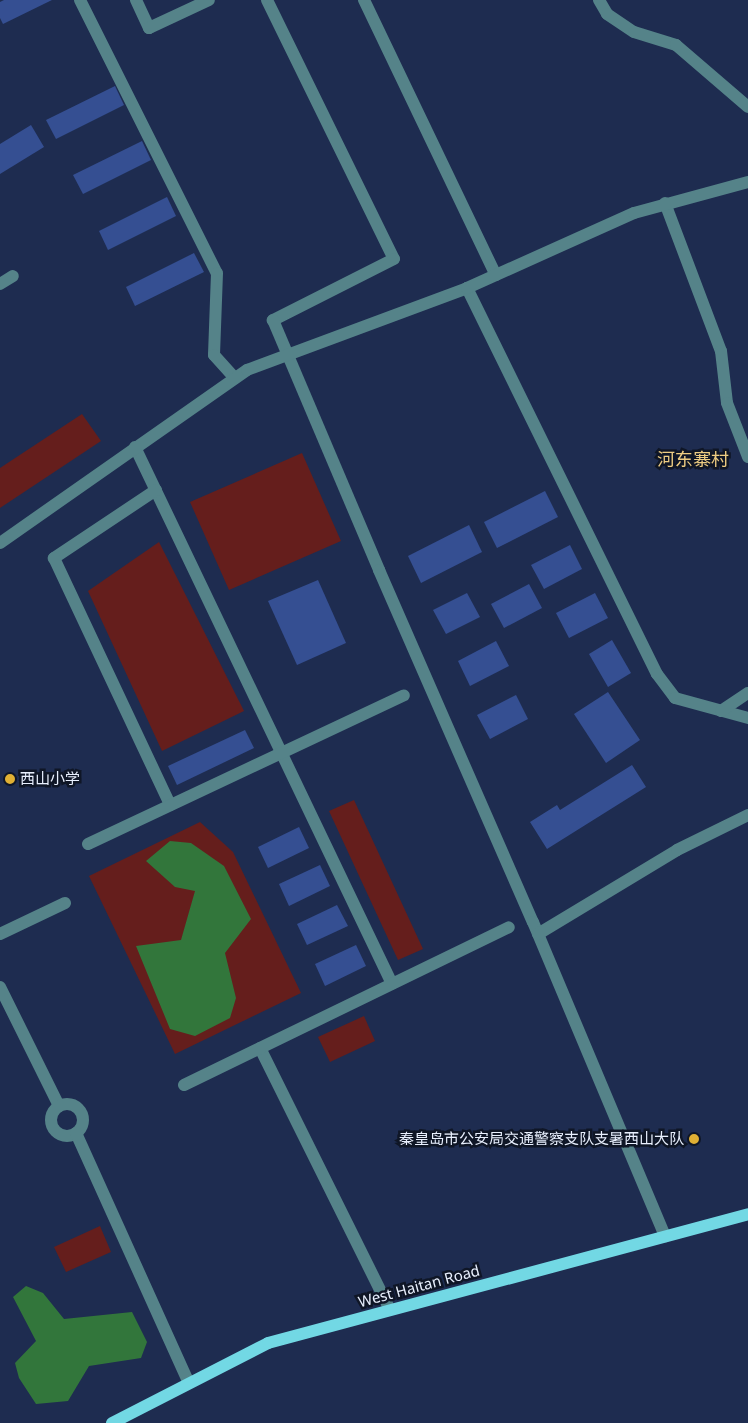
<!DOCTYPE html>
<meta charset="utf-8">
<style>
body{margin:0}
#map{position:relative;width:748px;height:1423px;overflow:hidden;background:#1e2c50;font-family:"Noto Sans","Noto Sans SC",sans-serif}
div>[style]{position:absolute}
[style*='--x']{left:calc(var(--x)*1px);top:calc(var(--y)*1px);width:calc(var(--w)*1px);rotate:calc(var(--a)*1deg)}
.green>*{inset:0;background:#651e1c}
.water>*{inset:0;background:#32763b}
.building>*{inset:0;background:#354f92}
.minor>*{height:12px;margin:-6px;padding:0 6px;transform-origin:6px;border-radius:6px;background:#558389}
.minor>.ring{margin:-6px;padding:0;box-sizing:content-box;background:none;border:12px solid #558389;border-radius:50%}
.major>*{height:12px;margin:-6px;padding:0 6px;transform-origin:6px;border-radius:6px;background:#72d8e4}
.dots>*{width:14px;height:14px;translate:-50% -50%;box-sizing:border-box;border:2px solid #0f1626;border-radius:50%}
span{translate:-50% -50%;white-space:nowrap;text-align:center;line-height:1.15;-webkit-text-stroke:5px #0f1626;paint-order:stroke}
.poi-label{font-size:15px;color:#e9f0fe}
.left{translate:0 -50%;text-align:left}
.right{translate:-100% -50%;text-align:right}
.street-label{font-size:15px;color:#e9f0fe}
.quarter-label{font-size:18px;color:#edcc82}
</style>
<div id="map">
<div class="green">
<i style="clip-path:polygon(82px 414px,101px 441px,0 508px,0 468px)"></i>
<i style="clip-path:polygon(302px 453px,341px 541px,229px 590px,190px 502px)"></i>
<i style="clip-path:polygon(159px 542px,244px 711px,162px 751px,88px 591px)"></i>
<i style="clip-path:polygon(354px 800px,423px 949px,398px 960px,329px 811px)"></i>
<i style="clip-path:polygon(200px 822px,233px 852px,301px 993px,175px 1054px,89px 876px)"></i>
<i style="clip-path:polygon(364px 1016px,375px 1041px,330px 1062px,318px 1037px)"></i>
<i style="clip-path:polygon(100px 1226px,111px 1252px,66px 1272px,54px 1247px)"></i>
</div>
<div class="water">
<i style="clip-path:polygon(170px 841px,191px 843px,224px 866px,251px 919px,225px 953px,236px 998px,230px 1018px,195px 1036px,170px 1029px,136px 946px,181px 940px,195px 891px,175px 887px,146px 861px)"></i>
<i style="clip-path:polygon(26px 1286px,43px 1293px,64px 1319px,132px 1312px,147px 1342px,141px 1358px,89px 1366px,68px 1401px,36px 1404px,19px 1378px,15px 1363px,36px 1341px,13px 1297px)"></i>
</div>
<div class="building">
<i style="clip-path:polygon(4px 0,52px 0,3px 24px,0 18px,0 2px)"></i>
<i style="clip-path:polygon(115px 86px,124px 105px,56px 139px,46px 120px)"></i>
<i style="clip-path:polygon(31px 125px,44px 147px,0 174px,0 144px)"></i>
<i style="clip-path:polygon(142px 141px,151px 160px,83px 194px,73px 175px)"></i>
<i style="clip-path:polygon(167px 197px,176px 216px,108px 250px,99px 231px)"></i>
<i style="clip-path:polygon(194px 253px,204px 272px,135px 306px,126px 287px)"></i>
<i style="clip-path:polygon(545px 491px,558px 517px,497px 548px,484px 522px)"></i>
<i style="clip-path:polygon(469px 525px,482px 552px,421px 583px,408px 556px)"></i>
<i style="clip-path:polygon(570px 545px,582px 569px,544px 589px,531px 565px)"></i>
<i style="clip-path:polygon(318px 580px,346px 643px,297px 665px,268px 601px)"></i>
<i style="clip-path:polygon(529px 584px,542px 608px,504px 628px,491px 604px)"></i>
<i style="clip-path:polygon(467px 593px,480px 617px,446px 634px,433px 610px)"></i>
<i style="clip-path:polygon(595px 593px,608px 618px,569px 638px,556px 613px)"></i>
<i style="clip-path:polygon(612px 640px,631px 673px,608px 687px,589px 654px)"></i>
<i style="clip-path:polygon(496px 641px,509px 666px,470px 686px,458px 661px)"></i>
<i style="clip-path:polygon(608px 692px,640px 740px,606px 763px,574px 714px)"></i>
<i style="clip-path:polygon(516px 695px,528px 719px,490px 739px,477px 715px)"></i>
<i style="clip-path:polygon(245px 730px,254px 748px,177px 785px,168px 766px)"></i>
<i style="clip-path:polygon(632px 765px,646px 787px,547px 849px,530px 822px,557px 805px,560px 810px)"></i>
<i style="clip-path:polygon(299px 827px,309px 848px,268px 868px,258px 847px)"></i>
<i style="clip-path:polygon(320px 865px,330px 886px,289px 906px,279px 884px)"></i>
<i style="clip-path:polygon(337px 905px,348px 926px,307px 945px,297px 924px)"></i>
<i style="clip-path:polygon(356px 945px,366px 966px,325px 986px,315px 964px)"></i>
</div>
<div class="minor">
<i style="--x:80;--y:0;--w:305;--a:63.4"></i>
<i style="--x:217;--y:273;--w:82;--a:92.1"></i>
<i style="--x:214;--y:355;--w:31;--a:48"></i>
<i style="--x:136;--y:0;--w:31;--a:65"></i>
<i style="--x:149;--y:28;--w:66;--a:-25"></i>
<i style="--x:267;--y:0;--w:288;--a:63.9"></i>
<i style="--x:394;--y:259;--w:136;--a:153.2"></i>
<i style="--x:273;--y:320;--w:272;--a:67"></i>
<i style="--x:379;--y:570;--w:384;--a:66.4"></i>
<i style="--x:533;--y:922;--w:341;--a:67.2"></i>
<i style="--x:364;--y:0;--w:305;--a:64.4"></i>
<i style="--x:599;--y:0;--w:16;--a:60"></i>
<i style="--x:607;--y:14;--w:32;--a:34"></i>
<i style="--x:634;--y:32;--w:44;--a:17.2"></i>
<i style="--x:676;--y:45;--w:95;--a:40.7"></i>
<i style="--x:665;--y:203;--w:158;--a:69.3"></i>
<i style="--x:721;--y:351;--w:52;--a:83.4"></i>
<i style="--x:727;--y:403;--w:58;--a:68.7"></i>
<i style="--x:0;--y:284;--w:15;--a:-32"></i>
<i style="--x:467;--y:288;--w:430;--a:63.8"></i>
<i style="--x:657;--y:674;--w:30;--a:53"></i>
<i style="--x:675;--y:698;--w:76;--a:15.3"></i>
<i style="--x:135;--y:447;--w:595;--a:64.42"></i>
<i style="--x:156;--y:490;--w:123;--a:146.3"></i>
<i style="--x:54;--y:558;--w:273;--a:64.8"></i>
<i style="--x:0;--y:543;--w:302;--a:-35"></i>
<i style="--x:247;--y:370;--w:235;--a:-20.4"></i>
<i style="--x:467;--y:288;--w:183;--a:-24.2"></i>
<i style="--x:634;--y:213;--w:118;--a:-15.2"></i>
<i style="--x:721;--y:711;--w:32;--a:-34"></i>
<i style="--x:88;--y:844;--w:349;--a:-25.2"></i>
<i style="--x:0;--y:934;--w:72;--a:-25.5"></i>
<i style="--x:538;--y:934;--w:162;--a:-31.1"></i>
<i style="--x:677;--y:850;--w:79;--a:-26.2"></i>
<i style="--x:0;--y:987;--w:133;--a:63.6"></i>
<i style="--x:260;--y:1048;--w:292;--a:63.6"></i>
<i style="--x:184;--y:1085;--w:361;--a:-25.9"></i>
<i class="ring" style="left:51px;top:1104px;width:20px;height:20px"></i>
<i style="--x:76;--y:1133;--w:274;--a:65.7"></i>
</div>
<div class="major">
<i style="--x:112;--y:1423;--w:175;--a:-27.1"></i>
<i style="--x:268;--y:1343;--w:497;--a:-15"></i>
</div>
<div class="dots">
<i style="left:10px;top:779px;background:#e0b034"></i>
<i style="left:694px;top:1139px;background:#e0b034"></i>
</div>
<div class="poi-label">
<span class="left" style="left:20px;top:779px">西山小学</span>
<span class="right" style="left:684px;top:1139px">秦皇岛市公安局交通警察支队支暑西山大队</span>
</div>
<div class="street-label">
<span style="left:419px;top:1286px;rotate:-15deg">West Haitan Road</span>
</div>
<div class="quarter-label">
<span style="left:693px;top:459px">河东寨村</span>
</div>
</div>
